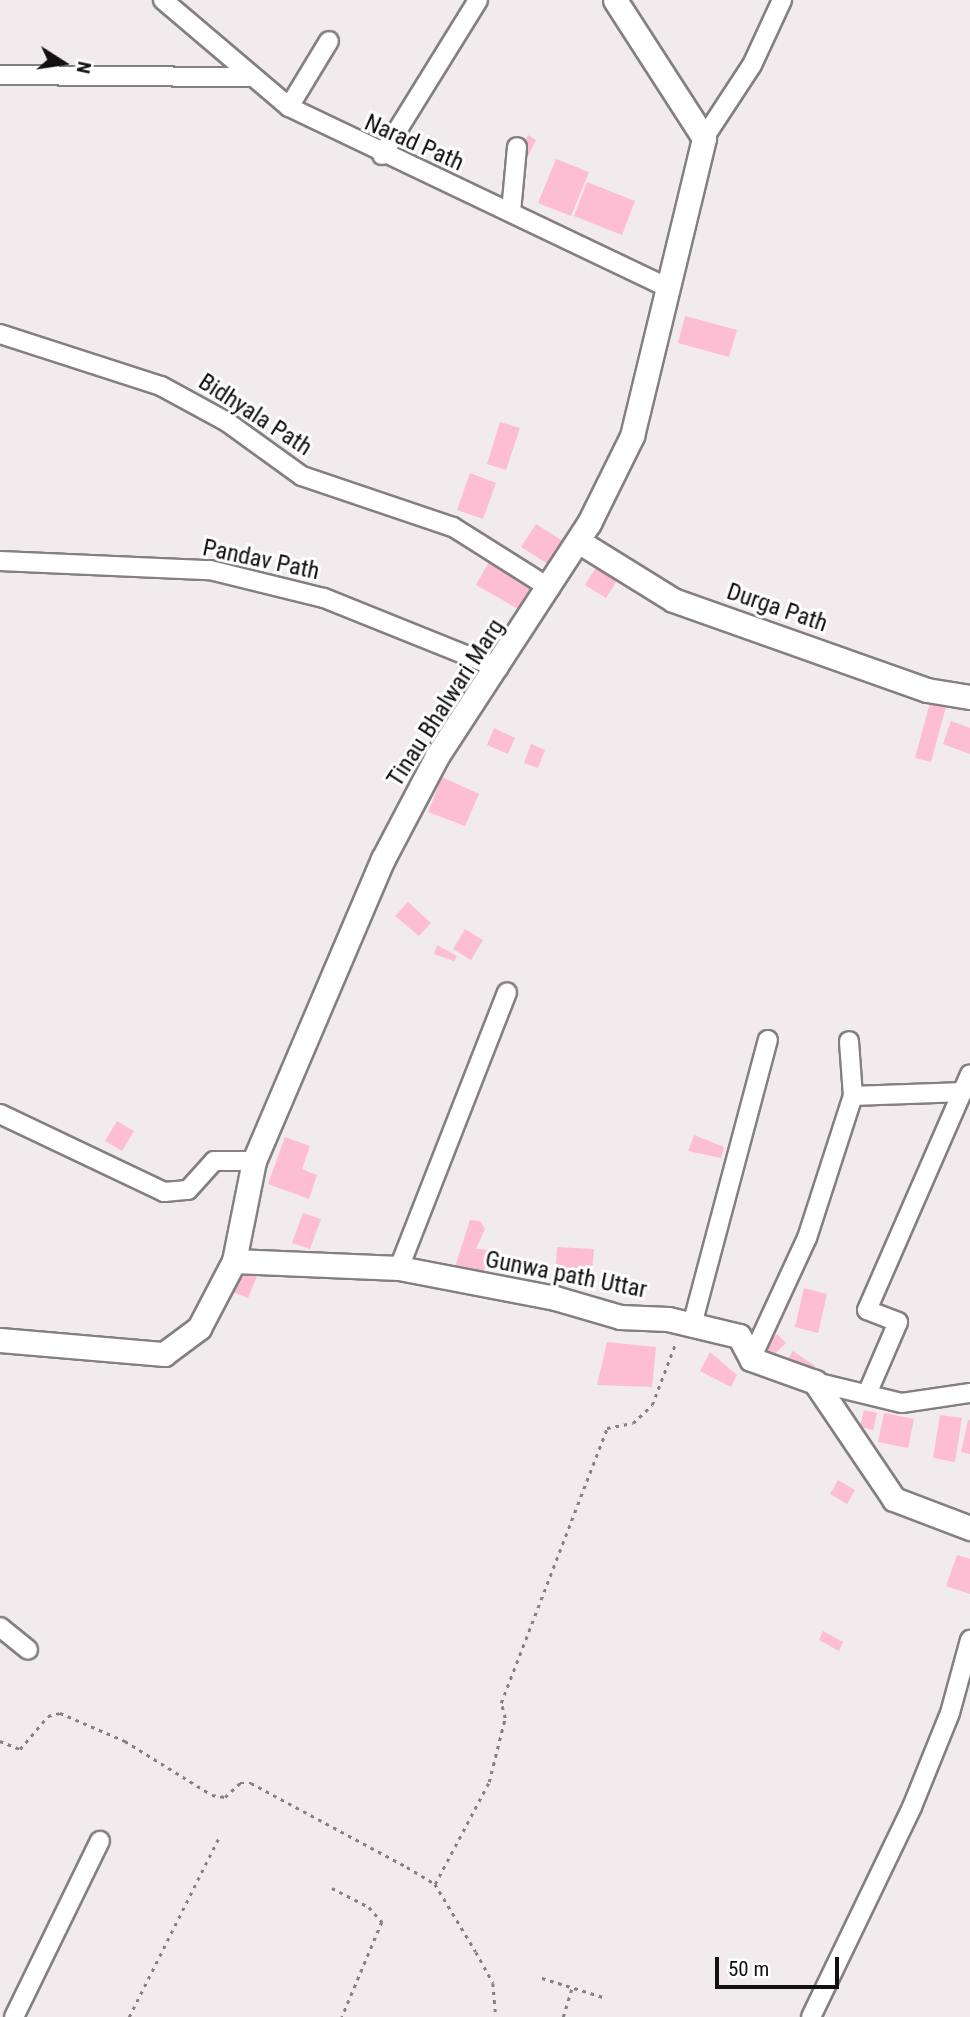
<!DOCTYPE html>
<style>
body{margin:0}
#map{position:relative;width:970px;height:2017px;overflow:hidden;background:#f1ebed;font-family:"Roboto Condensed",sans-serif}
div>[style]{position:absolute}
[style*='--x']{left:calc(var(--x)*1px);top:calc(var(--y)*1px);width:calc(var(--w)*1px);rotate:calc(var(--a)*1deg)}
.building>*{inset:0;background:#fdbdd3}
.path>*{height:2.5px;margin-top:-1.25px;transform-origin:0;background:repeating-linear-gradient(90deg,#858183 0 3.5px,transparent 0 8.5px)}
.roads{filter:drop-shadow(2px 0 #847f81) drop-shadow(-2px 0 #847f81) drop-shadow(0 2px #847f81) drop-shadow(0 -2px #847f81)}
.minor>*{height:18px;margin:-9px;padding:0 9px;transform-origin:9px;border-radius:9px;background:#fff}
.tertiary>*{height:23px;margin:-11.5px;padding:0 11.5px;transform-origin:11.5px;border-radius:11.5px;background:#fff}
span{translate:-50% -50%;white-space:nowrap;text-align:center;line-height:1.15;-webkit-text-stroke:6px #fff;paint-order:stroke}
.street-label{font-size:24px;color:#110f10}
.north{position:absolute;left:28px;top:28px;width:70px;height:70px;-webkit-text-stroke:5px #fff;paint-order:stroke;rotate:102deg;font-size:19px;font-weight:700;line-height:28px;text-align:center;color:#110f10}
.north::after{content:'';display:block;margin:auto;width:24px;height:32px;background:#110f10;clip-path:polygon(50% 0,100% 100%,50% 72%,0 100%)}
.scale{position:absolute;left:715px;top:1957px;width:124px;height:32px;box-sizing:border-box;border:4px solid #110f10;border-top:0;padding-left:9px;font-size:21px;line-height:24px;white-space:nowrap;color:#110f10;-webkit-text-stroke:5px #fff;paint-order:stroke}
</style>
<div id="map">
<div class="building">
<i style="clip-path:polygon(528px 135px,536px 140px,525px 162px,517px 158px)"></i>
<i style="clip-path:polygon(556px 159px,589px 172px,571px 216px,538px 203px)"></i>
<i style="clip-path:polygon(587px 182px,635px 201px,622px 235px,574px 216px)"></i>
<i style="clip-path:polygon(685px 316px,737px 330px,729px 357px,678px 343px)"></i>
<i style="clip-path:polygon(500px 422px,520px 428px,506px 470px,487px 464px)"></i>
<i style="clip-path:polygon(470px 473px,496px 483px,483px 519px,457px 510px)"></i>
<i style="clip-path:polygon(536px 524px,566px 543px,551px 566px,521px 547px)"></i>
<i style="clip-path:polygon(490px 560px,534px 585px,520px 610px,476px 585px)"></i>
<i style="clip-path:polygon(597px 566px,618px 579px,606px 598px,585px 585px)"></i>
<i style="clip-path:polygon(931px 699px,947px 703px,931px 762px,915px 758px)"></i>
<i style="clip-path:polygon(951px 721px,970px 728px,970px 754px,943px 744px)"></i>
<i style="clip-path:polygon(494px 728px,515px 738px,508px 754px,487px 745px)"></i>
<i style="clip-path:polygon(531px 744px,545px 750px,538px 768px,524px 763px)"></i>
<i style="clip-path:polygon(442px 777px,479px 794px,465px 826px,428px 812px)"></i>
<i style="clip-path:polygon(408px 902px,431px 923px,419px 936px,395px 916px)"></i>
<i style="clip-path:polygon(465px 929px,483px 940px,471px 960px,453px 949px)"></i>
<i style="clip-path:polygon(437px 945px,457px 956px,454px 961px,434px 954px)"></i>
<i style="clip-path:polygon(117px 1121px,134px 1131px,122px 1151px,105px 1141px)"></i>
<i style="clip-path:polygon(694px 1135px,724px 1147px,721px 1158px,688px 1151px)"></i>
<i style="clip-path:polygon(285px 1137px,310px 1146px,302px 1169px,317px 1175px,309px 1199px,268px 1184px)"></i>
<i style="clip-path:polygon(303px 1213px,321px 1219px,310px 1249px,292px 1243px)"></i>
<i style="clip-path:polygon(470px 1220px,480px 1221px,485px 1229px,476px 1249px,491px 1250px,481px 1279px,453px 1273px)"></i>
<i style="clip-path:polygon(557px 1247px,594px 1249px,591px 1284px,555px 1281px)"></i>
<i style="clip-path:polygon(241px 1270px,257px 1276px,248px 1298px,233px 1292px)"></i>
<i style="clip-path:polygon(804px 1288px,827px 1294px,818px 1333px,795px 1327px)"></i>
<i style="clip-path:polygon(777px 1334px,786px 1343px,773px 1356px,764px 1348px)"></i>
<i style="clip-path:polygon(607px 1342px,656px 1347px,652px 1387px,597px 1385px)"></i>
<i style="clip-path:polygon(793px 1351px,815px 1366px,808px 1376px,786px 1362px)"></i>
<i style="clip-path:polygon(710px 1352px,737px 1375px,731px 1387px,700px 1371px)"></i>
<i style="clip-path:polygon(864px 1410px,877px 1413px,873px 1430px,860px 1427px)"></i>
<i style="clip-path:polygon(884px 1413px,914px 1419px,908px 1448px,878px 1442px)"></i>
<i style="clip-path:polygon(940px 1415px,962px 1418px,955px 1462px,933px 1458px)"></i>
<i style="clip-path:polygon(968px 1420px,970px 1420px,970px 1454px,961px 1452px)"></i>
<i style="clip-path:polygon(838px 1480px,855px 1490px,847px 1504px,830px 1494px)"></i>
<i style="clip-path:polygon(957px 1555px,970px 1559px,970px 1594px,946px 1586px)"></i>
<i style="clip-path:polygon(823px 1631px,843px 1642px,839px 1651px,819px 1640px)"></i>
</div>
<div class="path">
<i style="--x:0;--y:1741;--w:22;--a:22"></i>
<i style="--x:20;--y:1749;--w:43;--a:-49.7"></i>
<i style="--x:48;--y:1716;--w:12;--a:-14"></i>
<i style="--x:60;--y:1713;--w:71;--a:23.3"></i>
<i style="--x:125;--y:1741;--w:102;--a:31.8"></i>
<i style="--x:212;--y:1795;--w:13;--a:9"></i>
<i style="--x:225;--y:1797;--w:21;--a:-43"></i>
<i style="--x:240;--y:1783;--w:11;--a:0"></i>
<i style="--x:251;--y:1783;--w:177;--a:28.3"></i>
<i style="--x:407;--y:1867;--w:33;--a:31"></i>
<i style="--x:435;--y:1884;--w:79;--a:58.9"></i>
<i style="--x:476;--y:1952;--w:35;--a:61"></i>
<i style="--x:493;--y:1983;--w:34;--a:85"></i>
<i style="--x:435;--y:1884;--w:115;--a:-62.1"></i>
<i style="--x:489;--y:1782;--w:66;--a:-76"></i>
<i style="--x:505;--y:1718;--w:16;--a:-105"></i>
<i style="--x:501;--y:1703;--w:295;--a:-68.9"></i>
<i style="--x:607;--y:1428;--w:26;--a:-11"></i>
<i style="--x:633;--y:1423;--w:26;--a:-43"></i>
<i style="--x:652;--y:1405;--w:67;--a:-69.1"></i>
<i style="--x:332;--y:1888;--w:42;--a:27.2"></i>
<i style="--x:369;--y:1907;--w:20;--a:49"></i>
<i style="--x:382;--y:1922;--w:103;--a:112.8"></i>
<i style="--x:542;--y:1978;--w:64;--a:17.3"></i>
<i style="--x:129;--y:2017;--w:199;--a:-63.4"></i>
<i style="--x:563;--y:2017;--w:31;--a:-73"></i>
</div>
<div class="roads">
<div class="minor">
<i style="--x:163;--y:0;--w:165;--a:40.3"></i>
<i style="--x:289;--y:107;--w:422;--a:25.5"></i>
<i style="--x:0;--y:75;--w:248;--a:0.5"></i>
<i style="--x:289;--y:107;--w:77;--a:-58.8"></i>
<i style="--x:704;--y:138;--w:87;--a:-56.7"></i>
<i style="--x:752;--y:65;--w:72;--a:-65.2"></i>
<i style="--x:382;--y:155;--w:182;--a:-58.2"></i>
<i style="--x:511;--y:212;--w:65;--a:-84.7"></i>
<i style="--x:0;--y:334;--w:169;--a:17.9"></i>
<i style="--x:161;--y:386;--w:75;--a:28.6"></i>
<i style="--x:227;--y:422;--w:92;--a:35.8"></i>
<i style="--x:302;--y:476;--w:159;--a:18.7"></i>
<i style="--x:453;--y:527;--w:115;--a:32.2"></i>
<i style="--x:0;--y:561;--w:210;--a:2.5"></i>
<i style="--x:210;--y:570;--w:117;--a:13.8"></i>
<i style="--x:324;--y:598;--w:188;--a:21.9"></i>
<i style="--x:853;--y:1096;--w:110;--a:-2.1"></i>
<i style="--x:0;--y:1114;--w:182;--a:25.4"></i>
<i style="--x:164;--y:1192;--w:24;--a:-5"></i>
<i style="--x:188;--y:1190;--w:39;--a:-48"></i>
<i style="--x:214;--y:1161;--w:40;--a:0"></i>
<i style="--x:399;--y:1268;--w:296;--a:-68.6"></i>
<i style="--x:692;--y:1325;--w:295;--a:-75.1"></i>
<i style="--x:751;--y:1359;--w:133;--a:-65.2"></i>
<i style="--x:807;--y:1238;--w:149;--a:-72.1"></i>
<i style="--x:853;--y:1096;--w:55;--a:-94.2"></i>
<i style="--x:815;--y:1382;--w:89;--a:13.6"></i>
<i style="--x:902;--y:1403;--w:69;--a:-8.4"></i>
<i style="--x:867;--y:1394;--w:78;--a:-66.7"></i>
<i style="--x:898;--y:1322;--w:33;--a:-159"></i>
<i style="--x:867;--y:1310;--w:257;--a:-66.4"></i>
<i style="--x:0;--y:1627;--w:36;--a:39"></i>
<i style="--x:14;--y:2017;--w:196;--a:-64"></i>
<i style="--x:811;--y:2017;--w:233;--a:-64.3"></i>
<i style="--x:912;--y:1807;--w:101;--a:-68"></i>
<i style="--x:950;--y:1713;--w:76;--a:-74.7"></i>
</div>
<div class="tertiary">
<i style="--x:578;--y:541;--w:112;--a:31.8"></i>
<i style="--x:673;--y:600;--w:269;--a:19.5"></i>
<i style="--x:927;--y:690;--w:44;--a:9.2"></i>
<i style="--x:234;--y:1261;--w:165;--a:2.4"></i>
<i style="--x:399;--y:1268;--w:159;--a:10.9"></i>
<i style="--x:555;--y:1298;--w:68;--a:16.3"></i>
<i style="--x:620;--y:1317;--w:48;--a:2.4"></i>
<i style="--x:668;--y:1319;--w:73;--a:13.5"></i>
<i style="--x:739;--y:1336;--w:26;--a:62"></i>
<i style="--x:751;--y:1359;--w:68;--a:19.8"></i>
<i style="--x:815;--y:1382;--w:141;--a:56"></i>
<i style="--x:894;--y:1499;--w:81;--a:20.9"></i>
<i style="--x:0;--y:1340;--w:165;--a:4.9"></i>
<i style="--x:164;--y:1354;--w:44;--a:-36.6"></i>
<i style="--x:199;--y:1328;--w:76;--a:-62.4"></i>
<i style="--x:234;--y:1261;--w:102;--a:-78.7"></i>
<i style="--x:254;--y:1161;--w:328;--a:-66.9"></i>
<i style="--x:383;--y:859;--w:116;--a:-62.3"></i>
<i style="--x:437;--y:756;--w:278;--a:-56.9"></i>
<i style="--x:589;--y:523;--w:97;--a:-63.7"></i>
<i style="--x:632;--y:436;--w:307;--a:-76.4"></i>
<i style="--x:704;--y:138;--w:164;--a:-122.8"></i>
</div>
</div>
<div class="street-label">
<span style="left:414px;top:143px;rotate:24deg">Narad Path</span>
<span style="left:255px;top:415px;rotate:33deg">Bidhyala Path</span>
<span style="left:261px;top:560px;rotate:12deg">Pandav Path</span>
<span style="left:777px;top:608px;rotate:19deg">Durga Path</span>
<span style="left:446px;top:703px;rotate:-57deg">Tinau Bhalwari Marg</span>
<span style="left:566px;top:1275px;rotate:11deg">Gunwa path Uttar</span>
</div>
<div class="north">N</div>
<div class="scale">50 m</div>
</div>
